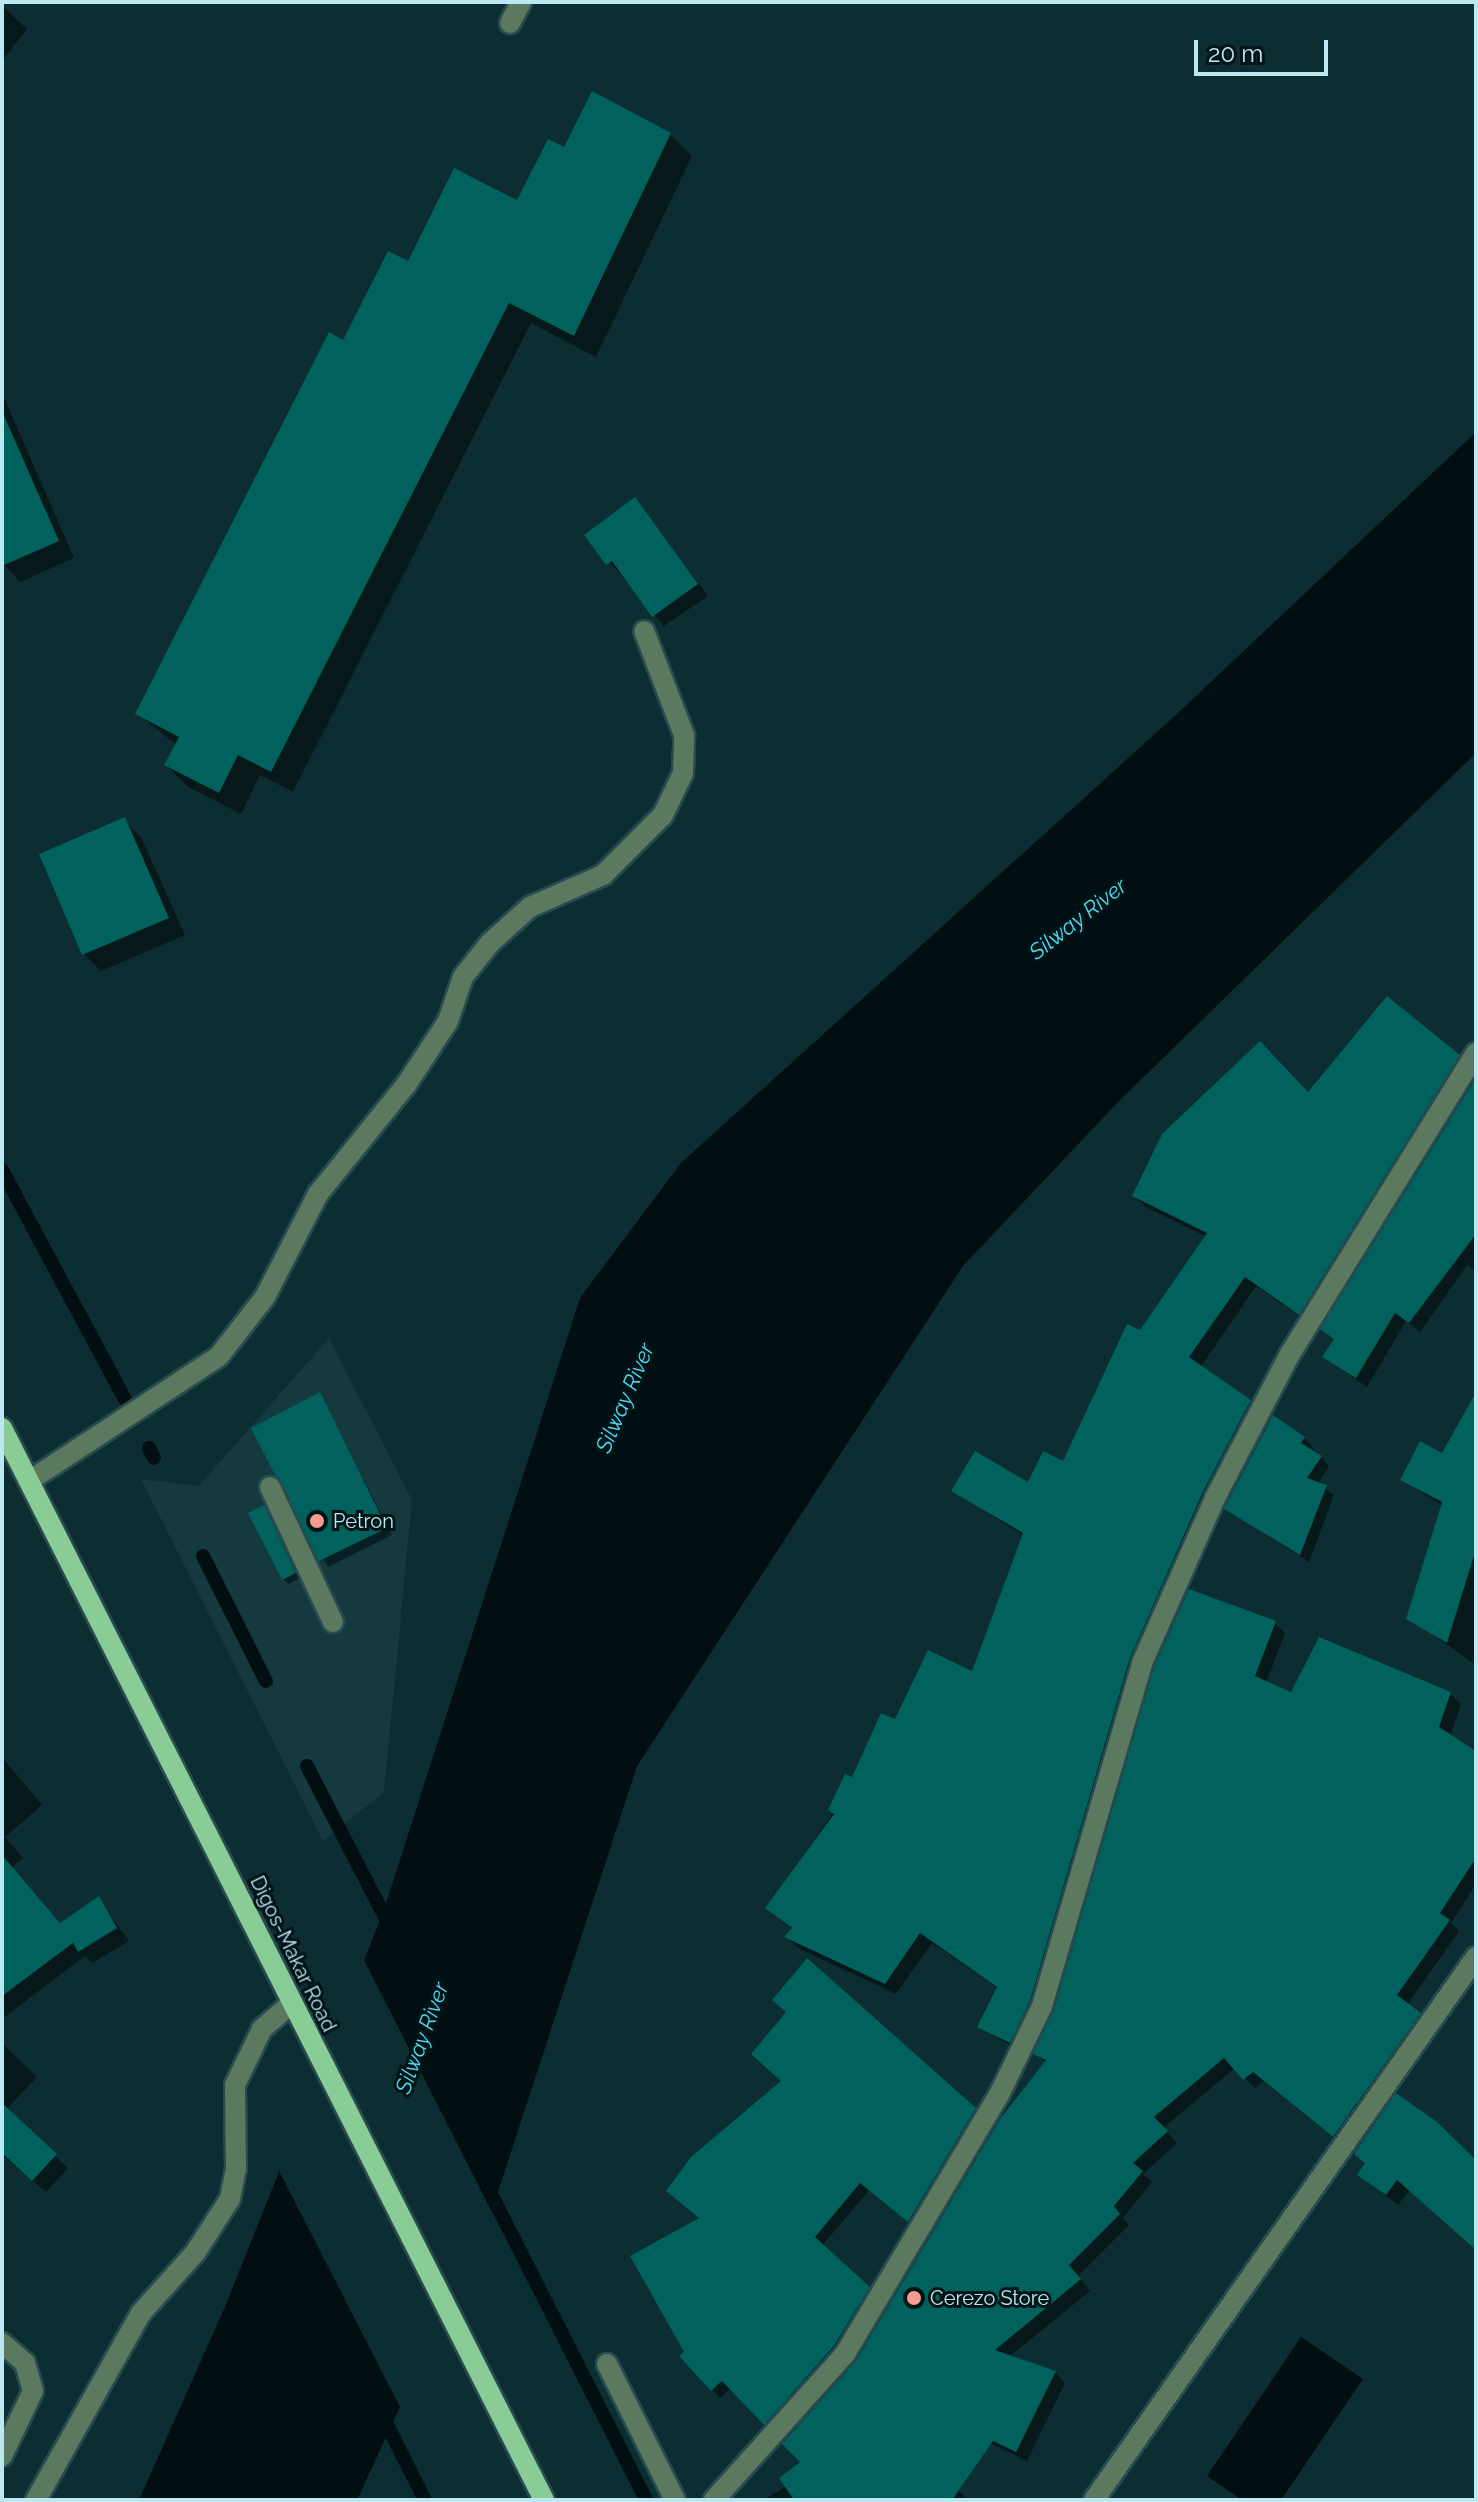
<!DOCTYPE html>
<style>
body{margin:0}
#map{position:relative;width:1478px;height:2502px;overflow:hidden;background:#0c2d31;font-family:Raleway,sans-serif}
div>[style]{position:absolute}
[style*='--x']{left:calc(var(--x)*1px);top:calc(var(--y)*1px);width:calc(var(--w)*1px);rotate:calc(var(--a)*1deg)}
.built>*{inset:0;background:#143a3f}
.water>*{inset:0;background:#010f12}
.pier>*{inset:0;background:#0c2d31}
.shadow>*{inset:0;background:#0007}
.stream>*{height:14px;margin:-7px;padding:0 7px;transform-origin:7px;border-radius:7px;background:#010f12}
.building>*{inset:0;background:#01615c}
.roads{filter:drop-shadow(2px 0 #284b50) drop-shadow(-2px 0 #284b50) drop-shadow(0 2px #284b50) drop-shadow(0 -2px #284b50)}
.minor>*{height:20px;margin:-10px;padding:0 10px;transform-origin:10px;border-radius:10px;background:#5a795f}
.major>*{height:20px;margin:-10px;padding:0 10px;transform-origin:10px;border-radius:10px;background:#8acc95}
.dots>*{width:22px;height:22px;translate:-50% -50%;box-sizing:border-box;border:4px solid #011417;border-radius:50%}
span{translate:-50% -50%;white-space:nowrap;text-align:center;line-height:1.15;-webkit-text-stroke:6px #011417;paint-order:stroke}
.poi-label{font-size:20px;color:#bce9f1}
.left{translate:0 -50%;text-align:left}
.street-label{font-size:20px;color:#bce9f1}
.water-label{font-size:22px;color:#4fdbef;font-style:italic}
.frame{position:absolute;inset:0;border:4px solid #bce9f1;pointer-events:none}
.scale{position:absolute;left:1194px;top:40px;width:134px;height:36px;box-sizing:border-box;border:4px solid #bce9f1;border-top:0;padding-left:10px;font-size:24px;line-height:28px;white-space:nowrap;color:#bce9f1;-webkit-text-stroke:6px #011417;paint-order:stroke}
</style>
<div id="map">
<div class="built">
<i style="clip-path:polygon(329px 1338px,412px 1500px,384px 1792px,323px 1841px,141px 1479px,199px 1486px)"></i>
</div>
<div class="water">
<i style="clip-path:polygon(1476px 432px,1476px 753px,1118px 1102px,963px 1266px,637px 1766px,495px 2201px,357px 2500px,139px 2500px,224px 2309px,383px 1913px,580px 1298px,681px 1163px,1178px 713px)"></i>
<i style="clip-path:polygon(1301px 2337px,1363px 2379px,1281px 2500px,1242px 2500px,1207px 2476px)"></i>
</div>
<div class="pier">
<i style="clip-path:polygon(362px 1956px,493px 2214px,402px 2411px,277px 2167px)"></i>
</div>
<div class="shadow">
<i style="clip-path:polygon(2px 6px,27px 29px,2px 61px)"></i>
<i style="clip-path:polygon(670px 134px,692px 156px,596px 357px,531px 323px,293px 792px,260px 775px,241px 814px,188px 787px,166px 765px,177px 745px,138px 714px,344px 343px,408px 264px,518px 203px,565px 149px)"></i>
<i style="clip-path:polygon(2px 393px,74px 558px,20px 582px,2px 562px)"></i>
<i style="clip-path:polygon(634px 500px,708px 596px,664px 626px,587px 535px)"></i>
<i style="clip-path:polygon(124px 820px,141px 837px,185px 935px,101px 971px,84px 954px,42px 855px)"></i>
<i style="clip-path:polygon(1458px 1056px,1469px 1068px,1311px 1324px,1256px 1286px,1200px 1368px,1261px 1413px,1141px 1670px,1021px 2052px,979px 2027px,999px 1989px,932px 1943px,896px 1994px,798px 1948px,787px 1937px,793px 1930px,767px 1908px,896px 1722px,973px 1674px,1024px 1536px,954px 1491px,1028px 1485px,1063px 1463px,1141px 1333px,1207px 1237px,1146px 1207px,1134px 1195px,1309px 1095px)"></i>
<i style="clip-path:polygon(1476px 1082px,1476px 1272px,1467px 1265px,1420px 1332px,1406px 1321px,1367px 1387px,1325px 1357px,1335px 1341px,1323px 1329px)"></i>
<i style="clip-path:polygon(320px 1394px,392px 1535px,328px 1567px,254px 1429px)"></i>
<i style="clip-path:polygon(1476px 1397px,1476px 1665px,1409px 1618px,1443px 1506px,1403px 1480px,1443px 1456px)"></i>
<i style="clip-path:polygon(1274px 1418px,1304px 1438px,1329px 1466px,1318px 1484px,1334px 1495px,1309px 1562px,1227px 1509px)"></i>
<i style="clip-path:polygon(264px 1508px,300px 1578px,288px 1584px,283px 1579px)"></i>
<i style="clip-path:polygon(1275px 1623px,1285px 1633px,1266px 1683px,1292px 1694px,1450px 1694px,1461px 1704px,1450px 1736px,1476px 1753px,1476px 1884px,1451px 1923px,1459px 1931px,1407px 2005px,1430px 2024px,1344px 2146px,1264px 2081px,1255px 2088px,1235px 2068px,1163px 2128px,1177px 2143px,1143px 2174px,1152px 2182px,1123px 2218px,1129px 2225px,1078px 2276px,1090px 2291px,1009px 2357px,1055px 2372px,1065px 2383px,1027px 2461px,861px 2380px,851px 2370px,1002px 2120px,1046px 2063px,1036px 2053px)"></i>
<i style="clip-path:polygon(2px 1757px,42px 1805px,5px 1837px,23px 1858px,12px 1867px,61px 1924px,98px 1899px,129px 1941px,92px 1963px,85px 1956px,2px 2019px)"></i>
<i style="clip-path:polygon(2px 2043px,37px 2077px,6px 2110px,68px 2168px,46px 2192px,2px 2155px)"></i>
<i style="clip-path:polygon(975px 2110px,983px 2118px,917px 2229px,869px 2190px,822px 2246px,877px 2296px,773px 2431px,731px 2388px,720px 2398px,682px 2356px,686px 2353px,633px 2256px)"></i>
<i style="clip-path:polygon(1476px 2161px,1476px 2249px,1410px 2189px,1398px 2205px,1359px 2175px)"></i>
<i style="clip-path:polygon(803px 2463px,958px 2490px,966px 2498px,763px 2500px,787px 2486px)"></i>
</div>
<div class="stream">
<i style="--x:2;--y:1170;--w:259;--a:61.8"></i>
<i style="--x:149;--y:1448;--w:11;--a:63"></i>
<i style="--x:203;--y:1556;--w:140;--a:63.3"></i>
<i style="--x:307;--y:1766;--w:183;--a:62.7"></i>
<i style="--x:487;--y:2186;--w:352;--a:63.1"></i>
<i style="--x:382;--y:2415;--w:95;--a:63.2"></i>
</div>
<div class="building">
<i style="clip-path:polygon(592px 91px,671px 133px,574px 336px,509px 303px,271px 772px,238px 755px,219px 793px,164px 765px,179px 737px,135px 714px,329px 332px,343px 340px,388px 251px,408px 261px,454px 168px,517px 200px,548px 139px,564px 147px)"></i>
<i style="clip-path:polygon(2px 411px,59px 541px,2px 566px)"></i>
<i style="clip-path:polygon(635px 497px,698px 584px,652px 617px,612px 561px,606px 565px,584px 535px)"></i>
<i style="clip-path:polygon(125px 817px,169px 918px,82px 955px,39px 854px)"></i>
<i style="clip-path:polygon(1387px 996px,1460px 1055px,1299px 1315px,1245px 1277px,1189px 1357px,1251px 1400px,1203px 1492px,1130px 1658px,1030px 2001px,1010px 2043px,977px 2027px,997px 1987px,920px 1933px,885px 1984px,784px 1937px,792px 1928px,765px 1908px,834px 1814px,828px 1810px,845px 1774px,852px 1777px,881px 1713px,895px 1719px,928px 1650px,972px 1671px,1023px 1533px,951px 1491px,975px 1451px,1028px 1482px,1043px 1451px,1063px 1461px,1127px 1324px,1140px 1330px,1207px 1233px,1132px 1196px,1162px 1134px,1260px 1041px,1308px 1092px)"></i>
<i style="clip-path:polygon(1476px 1078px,1476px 1234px,1409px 1323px,1395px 1313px,1356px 1378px,1322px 1357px,1334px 1339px,1320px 1329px)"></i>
<i style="clip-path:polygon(320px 1392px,387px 1528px,319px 1561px,251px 1428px)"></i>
<i style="clip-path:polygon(1476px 1392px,1476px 1549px,1447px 1643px,1406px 1619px,1442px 1502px,1400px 1480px,1420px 1441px,1442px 1453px)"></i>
<i style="clip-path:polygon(1273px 1415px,1305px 1437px,1301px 1443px,1322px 1456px,1307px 1478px,1327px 1485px,1300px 1555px,1224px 1509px)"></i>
<i style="clip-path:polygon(264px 1505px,296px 1573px,282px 1580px,248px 1513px)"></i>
<i style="clip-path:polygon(1189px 1589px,1276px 1621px,1255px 1676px,1291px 1692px,1319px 1637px,1451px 1692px,1439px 1727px,1476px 1751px,1476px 1858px,1440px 1913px,1450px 1920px,1397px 1995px,1421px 2013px,1333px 2137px,1253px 2072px,1243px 2080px,1224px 2058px,1154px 2117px,1168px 2131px,1133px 2163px,1143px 2171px,1114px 2206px,1120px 2214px,1069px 2265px,1081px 2279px,995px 2350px,1056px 2371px,1016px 2452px,993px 2441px,952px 2500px,794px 2500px,779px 2478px,800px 2462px,782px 2444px,856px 2361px,1000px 2119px,1046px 2060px,1033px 2054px,1054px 2010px,1154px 1667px)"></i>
<i style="clip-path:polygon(2px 1855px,60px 1923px,99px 1896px,117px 1928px,78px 1952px,73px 1943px,2px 1996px)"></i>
<i style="clip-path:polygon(807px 1958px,976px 2108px,908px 2222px,860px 2183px,815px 2237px,870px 2287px,834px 2346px,764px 2425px,722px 2381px,711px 2391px,679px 2356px,684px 2352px,630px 2256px,699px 2218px,666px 2191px,691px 2157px,781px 2081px,751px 2054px,786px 2012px,772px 2000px)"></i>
<i style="clip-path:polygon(1396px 2093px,1437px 2122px,1476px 2160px,1476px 2250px,1397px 2180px,1386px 2195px,1357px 2175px,1365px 2163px,1354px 2154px)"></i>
<i style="clip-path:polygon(2px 2103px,57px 2154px,32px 2181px,2px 2153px)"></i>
</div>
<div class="roads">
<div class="minor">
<i style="--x:510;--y:23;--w:24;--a:-62"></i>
<i style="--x:29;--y:1481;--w:227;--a:-33.3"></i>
<i style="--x:219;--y:1356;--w:75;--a:-52.1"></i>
<i style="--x:265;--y:1297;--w:116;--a:-62.8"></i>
<i style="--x:318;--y:1194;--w:140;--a:-51.1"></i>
<i style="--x:406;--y:1085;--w:77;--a:-56.7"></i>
<i style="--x:448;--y:1021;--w:46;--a:-71.2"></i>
<i style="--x:463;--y:977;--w:43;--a:-51.5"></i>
<i style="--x:490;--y:943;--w:54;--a:-42"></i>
<i style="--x:530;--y:907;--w:80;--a:-23.7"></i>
<i style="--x:603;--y:875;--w:85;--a:-45"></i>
<i style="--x:663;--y:815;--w:47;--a:-64.5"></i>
<i style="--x:683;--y:773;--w:38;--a:-88"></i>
<i style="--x:684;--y:735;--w:111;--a:-111"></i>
<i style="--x:270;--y:1487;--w:149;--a:65"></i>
<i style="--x:2;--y:2343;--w:30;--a:41"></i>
<i style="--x:25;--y:2363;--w:29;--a:74"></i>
<i style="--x:33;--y:2391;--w:72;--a:115.5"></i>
<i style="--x:607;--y:2364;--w:152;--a:63.4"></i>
<i style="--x:36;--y:2500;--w:214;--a:-60.7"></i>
<i style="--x:141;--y:2313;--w:81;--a:-48"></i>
<i style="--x:195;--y:2253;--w:64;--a:-57.1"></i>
<i style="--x:230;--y:2199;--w:31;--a:-79"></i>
<i style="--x:236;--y:2169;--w:84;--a:-90.7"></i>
<i style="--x:235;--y:2085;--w:62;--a:-64.3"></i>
<i style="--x:262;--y:2029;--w:38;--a:-41"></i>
<i style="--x:714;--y:2500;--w:196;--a:-48.1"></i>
<i style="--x:845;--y:2354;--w:301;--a:-59.3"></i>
<i style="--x:999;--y:2095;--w:99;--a:-64.2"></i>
<i style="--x:1042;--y:2006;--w:357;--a:-73.7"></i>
<i style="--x:1142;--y:1663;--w:180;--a:-66.1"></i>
<i style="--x:1215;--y:1498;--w:162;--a:-62.5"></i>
<i style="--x:1290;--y:1354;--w:354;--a:-58.3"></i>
<i style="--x:1094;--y:2500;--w:664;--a:-54.87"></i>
</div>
<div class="major">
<i style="--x:2;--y:1428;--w:1201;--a:63.18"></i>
</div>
</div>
<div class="dots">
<i style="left:317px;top:1521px;background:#f59c90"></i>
<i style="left:914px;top:2298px;background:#f59c90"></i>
</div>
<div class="poi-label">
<span class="left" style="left:333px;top:1521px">Petron</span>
<span class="left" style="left:930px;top:2298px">Cerezo Store</span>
</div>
<div class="street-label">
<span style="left:293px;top:1954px;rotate:64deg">Digos-Makar Road</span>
</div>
<div class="water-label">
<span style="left:1078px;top:919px;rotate:-38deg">Silway River</span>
<span style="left:625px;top:1398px;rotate:-67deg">Silway River</span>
<span style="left:422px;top:2038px;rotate:-70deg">Silway River</span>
</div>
<div class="frame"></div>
<div class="scale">20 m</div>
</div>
